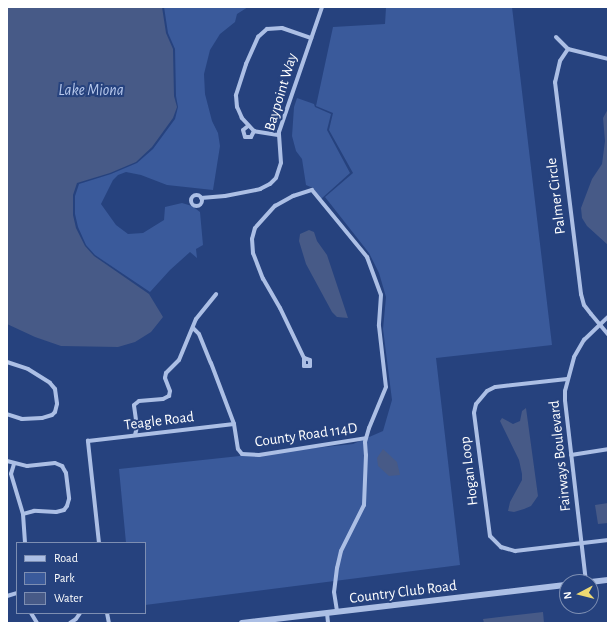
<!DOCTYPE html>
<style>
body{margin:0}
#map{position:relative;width:615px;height:630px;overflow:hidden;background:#26427e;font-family:"Alegreya Sans",sans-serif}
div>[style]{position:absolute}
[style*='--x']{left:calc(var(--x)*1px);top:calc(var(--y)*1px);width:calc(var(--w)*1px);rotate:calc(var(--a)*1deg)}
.green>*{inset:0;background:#3a5a9b}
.water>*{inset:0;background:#475a87}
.minor>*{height:4px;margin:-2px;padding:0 2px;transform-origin:2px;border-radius:2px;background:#acbfe5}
.minor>.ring{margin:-2px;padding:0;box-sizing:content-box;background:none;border:4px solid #acbfe5;border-radius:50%}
.tertiary>*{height:5.5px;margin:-2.75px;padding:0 2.75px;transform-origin:2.75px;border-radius:2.75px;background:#acbfe5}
span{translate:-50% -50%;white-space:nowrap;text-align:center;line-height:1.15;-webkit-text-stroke:4px #26427e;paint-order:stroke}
.street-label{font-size:15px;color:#fff}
.water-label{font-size:16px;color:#b8c9ed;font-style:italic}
.frame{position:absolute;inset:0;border:8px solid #fff;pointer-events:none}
.legend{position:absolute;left:16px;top:542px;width:130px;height:72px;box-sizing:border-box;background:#26427e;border:1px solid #7d8eb2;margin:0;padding:5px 7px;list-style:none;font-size:12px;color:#fff}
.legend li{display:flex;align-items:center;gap:8px;height:20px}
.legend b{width:20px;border:1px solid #7d8eb2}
.north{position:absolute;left:559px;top:574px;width:40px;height:40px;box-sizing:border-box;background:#26427e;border:1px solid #7d8eb2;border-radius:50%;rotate:263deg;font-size:11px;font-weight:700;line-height:16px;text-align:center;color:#fff}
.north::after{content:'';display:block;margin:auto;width:14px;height:18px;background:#eed972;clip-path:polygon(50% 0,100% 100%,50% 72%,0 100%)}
</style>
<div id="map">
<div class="green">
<i style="clip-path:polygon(164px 7px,248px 7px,237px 14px,235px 22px,220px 34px,210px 50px,204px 74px,205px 94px,212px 121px,218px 133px,220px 146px,213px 190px,167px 185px,141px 175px,126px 172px,118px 175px,113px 180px,101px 204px,116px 225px,128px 234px,143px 233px,164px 220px,165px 207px,182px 203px,192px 206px,200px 212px,203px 245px,196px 249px,197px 258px,190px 252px,170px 270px,150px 292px,95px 255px,86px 245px,78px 227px,75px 214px,75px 196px,79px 184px,111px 174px,137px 163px,153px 149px,175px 119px,178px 107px,176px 96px,175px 49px,168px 33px)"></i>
<i style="clip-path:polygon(386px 7px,512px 7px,552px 345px,436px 358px,460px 565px,145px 605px,145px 543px,126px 543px,119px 469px,353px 444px,383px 431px,392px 400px,383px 329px,386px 297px,379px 273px,369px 253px,325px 197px,353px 173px,329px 130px,333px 113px,316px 106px,333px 27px,385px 24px)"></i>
<i style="clip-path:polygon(297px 98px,314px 104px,315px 107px,331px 114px,327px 130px,350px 173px,321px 199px,313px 188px,306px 185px,302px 159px,296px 151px,292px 136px,294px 107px)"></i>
</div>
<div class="water">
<i style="clip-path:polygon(7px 7px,162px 7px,166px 33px,173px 49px,174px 96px,177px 107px,173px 118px,152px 147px,136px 162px,110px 173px,77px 183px,73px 195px,73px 215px,76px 228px,85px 246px,94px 256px,149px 294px,163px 317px,151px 332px,135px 342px,118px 347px,61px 346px,35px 337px,7px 324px)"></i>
<i style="clip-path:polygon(608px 109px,608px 245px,587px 226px,582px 218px,581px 208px,592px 179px,602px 164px,605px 141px,603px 118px)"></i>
<i style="clip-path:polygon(309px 230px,314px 232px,317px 241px,327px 255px,348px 318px,337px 317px,332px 312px,306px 264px,299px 241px,300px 234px)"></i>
<i style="clip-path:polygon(526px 408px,538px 496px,531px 506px,524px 509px,514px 512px,508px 511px,510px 502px,522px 480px,522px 474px,519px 460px,500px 421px,502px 418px,513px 424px,520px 421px,522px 411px)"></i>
<i style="clip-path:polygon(383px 449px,397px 462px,400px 475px,389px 476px,378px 466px,377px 458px)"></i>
<i style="clip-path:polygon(608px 503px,608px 523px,598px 524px,595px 505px)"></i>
<i style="clip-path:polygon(543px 612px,544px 623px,484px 623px,483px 619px)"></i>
</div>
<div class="minor">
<i style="--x:556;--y:37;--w:17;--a:45"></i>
<i style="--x:568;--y:49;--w:41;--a:14"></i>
<i style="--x:568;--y:49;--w:14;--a:124"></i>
<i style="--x:560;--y:61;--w:22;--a:103"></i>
<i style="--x:555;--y:82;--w:214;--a:83"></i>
<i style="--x:581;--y:294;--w:11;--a:75"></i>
<i style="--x:584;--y:305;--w:11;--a:52"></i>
<i style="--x:591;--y:314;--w:26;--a:50"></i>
<i style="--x:248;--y:126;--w:6;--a:141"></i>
<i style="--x:243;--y:130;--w:7;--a:74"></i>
<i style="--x:245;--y:137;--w:6;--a:0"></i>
<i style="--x:251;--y:137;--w:7;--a:-63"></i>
<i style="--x:278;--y:135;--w:24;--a:-171"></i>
<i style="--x:254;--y:131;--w:18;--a:-133"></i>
<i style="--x:242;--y:118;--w:12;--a:-114"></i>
<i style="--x:237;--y:107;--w:12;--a:-95"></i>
<i style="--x:236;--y:95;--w:33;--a:-72"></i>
<i style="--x:246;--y:64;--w:30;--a:-66"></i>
<i style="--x:258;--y:37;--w:12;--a:-42"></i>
<i style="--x:267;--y:29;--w:15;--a:-4"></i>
<i style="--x:282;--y:28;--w:31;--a:19"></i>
<i class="ring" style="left:190.5px;top:194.5px;width:7px;height:7px"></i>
<i style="--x:201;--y:198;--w:24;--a:-5"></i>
<i style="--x:225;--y:196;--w:36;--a:-11"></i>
<i style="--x:260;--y:189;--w:11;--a:-27"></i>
<i style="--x:270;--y:184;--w:8;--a:-45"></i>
<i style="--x:276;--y:178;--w:16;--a:-72"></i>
<i style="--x:281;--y:163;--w:31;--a:-94"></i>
<i style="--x:279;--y:132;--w:132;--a:-71"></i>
<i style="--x:193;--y:328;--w:8;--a:45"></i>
<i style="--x:199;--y:334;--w:31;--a:68"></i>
<i style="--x:211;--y:363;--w:65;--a:69.3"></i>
<i style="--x:234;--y:424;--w:25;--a:81"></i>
<i style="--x:238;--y:449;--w:6;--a:51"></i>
<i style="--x:242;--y:454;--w:17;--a:3"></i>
<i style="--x:259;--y:455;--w:108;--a:-9"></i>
<i style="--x:304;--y:358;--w:6;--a:18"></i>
<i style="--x:310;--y:360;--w:6;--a:90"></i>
<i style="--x:310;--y:366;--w:6;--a:180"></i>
<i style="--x:304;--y:366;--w:8;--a:-90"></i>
<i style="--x:304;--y:358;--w:55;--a:-115.6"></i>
<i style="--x:280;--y:308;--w:34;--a:-120"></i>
<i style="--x:263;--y:279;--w:28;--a:-111"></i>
<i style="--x:253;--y:253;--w:14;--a:-94"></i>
<i style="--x:252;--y:239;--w:11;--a:-75"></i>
<i style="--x:255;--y:228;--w:30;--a:-48"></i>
<i style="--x:275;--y:206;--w:21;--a:-29"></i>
<i style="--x:293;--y:196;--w:20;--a:-18"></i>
<i style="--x:312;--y:190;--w:87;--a:50.6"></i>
<i style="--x:367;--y:257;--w:40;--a:69.8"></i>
<i style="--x:381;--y:295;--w:31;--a:94"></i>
<i style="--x:379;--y:326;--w:61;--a:83.5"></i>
<i style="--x:386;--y:387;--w:44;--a:112.5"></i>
<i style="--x:369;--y:428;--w:15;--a:106"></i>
<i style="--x:365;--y:442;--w:13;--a:86"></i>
<i style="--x:366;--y:455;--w:50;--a:92.3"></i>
<i style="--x:364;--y:505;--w:51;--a:116.6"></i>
<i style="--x:341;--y:551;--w:17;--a:103"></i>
<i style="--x:337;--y:568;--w:24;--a:97"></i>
<i style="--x:334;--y:592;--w:20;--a:81"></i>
<i style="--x:7;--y:362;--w:22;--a:18"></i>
<i style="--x:28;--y:369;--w:26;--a:32"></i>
<i style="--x:50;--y:383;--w:8;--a:50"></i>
<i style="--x:55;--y:389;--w:15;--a:82"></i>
<i style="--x:57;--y:404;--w:8;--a:104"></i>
<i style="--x:55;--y:412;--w:4;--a:135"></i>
<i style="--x:52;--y:415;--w:10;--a:163"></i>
<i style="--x:42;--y:418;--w:20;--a:177"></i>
<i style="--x:22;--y:419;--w:16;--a:-162"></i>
<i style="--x:567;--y:379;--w:72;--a:173.7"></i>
<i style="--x:495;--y:387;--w:9;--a:153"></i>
<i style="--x:487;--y:391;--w:17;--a:130"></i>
<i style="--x:476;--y:404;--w:9;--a:103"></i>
<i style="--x:474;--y:413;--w:124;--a:82.6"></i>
<i style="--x:490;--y:536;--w:16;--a:45"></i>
<i style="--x:501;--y:547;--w:15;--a:16"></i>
<i style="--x:515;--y:551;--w:94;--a:-6.7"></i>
<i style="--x:135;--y:435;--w:8;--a:-76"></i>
<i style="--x:137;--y:427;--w:22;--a:-98"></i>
<i style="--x:134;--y:405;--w:6;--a:-39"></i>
<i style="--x:139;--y:401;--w:24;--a:-5"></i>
<i style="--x:163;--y:399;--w:7;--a:-27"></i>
<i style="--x:169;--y:396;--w:5;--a:-79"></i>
<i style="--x:170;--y:391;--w:14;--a:-111"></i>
<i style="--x:165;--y:378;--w:5;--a:-79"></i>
<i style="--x:166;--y:373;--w:18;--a:-45"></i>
<i style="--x:179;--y:360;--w:44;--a:-67.5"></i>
<i style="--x:196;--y:319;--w:32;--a:-51"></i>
<i style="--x:571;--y:455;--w:37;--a:-9"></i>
<i style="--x:7;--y:461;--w:21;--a:14"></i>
<i style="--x:27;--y:466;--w:28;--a:-6"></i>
<i style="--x:55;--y:463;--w:8;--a:23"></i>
<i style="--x:62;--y:466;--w:8;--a:60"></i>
<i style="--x:66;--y:473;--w:26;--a:83"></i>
<i style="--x:69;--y:499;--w:7;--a:106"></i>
<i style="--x:67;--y:506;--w:5;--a:127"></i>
<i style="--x:64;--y:510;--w:8;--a:166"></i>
<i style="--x:56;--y:512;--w:22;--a:-177"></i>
<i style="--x:34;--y:511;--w:11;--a:165"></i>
<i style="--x:14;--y:464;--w:10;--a:107"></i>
<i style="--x:11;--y:474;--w:42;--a:73.3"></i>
<i style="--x:23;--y:514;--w:29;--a:86"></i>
<i style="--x:99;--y:543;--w:103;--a:-96.2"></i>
<i style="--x:88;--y:441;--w:147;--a:-6.6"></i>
<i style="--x:586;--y:582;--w:183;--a:-96.6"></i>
<i style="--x:565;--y:400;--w:9;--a:-90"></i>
<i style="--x:565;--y:391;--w:35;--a:-75"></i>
<i style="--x:574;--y:357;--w:20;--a:-60"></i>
<i style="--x:584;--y:340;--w:33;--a:-44"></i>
<i style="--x:7;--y:596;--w:10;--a:-17"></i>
<i style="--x:31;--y:613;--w:12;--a:59"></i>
<i style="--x:107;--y:613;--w:10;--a:79"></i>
<i style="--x:327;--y:613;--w:10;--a:84"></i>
<i style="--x:70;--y:623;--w:7;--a:-34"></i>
<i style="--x:76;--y:619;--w:7;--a:-56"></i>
</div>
<div class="tertiary">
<i style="--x:591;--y:582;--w:17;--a:-7"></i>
<i style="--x:242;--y:623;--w:327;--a:-6.7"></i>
</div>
<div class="street-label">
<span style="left:281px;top:92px;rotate:-73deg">Baypoint Way</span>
<span style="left:556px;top:196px;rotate:-97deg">Palmer Circle</span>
<span style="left:159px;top:421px;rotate:-7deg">Teagle Road</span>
<span style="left:306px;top:435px;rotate:-8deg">County Road 114D</span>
<span style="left:560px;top:456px;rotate:-96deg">Fairways Boulevard</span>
<span style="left:469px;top:471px;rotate:-97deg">Hogan Loop</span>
<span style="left:403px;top:592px;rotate:-7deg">Country Club Road</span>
</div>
<div class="water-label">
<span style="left:91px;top:90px">Lake Miona</span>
</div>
<div class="frame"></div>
<ul class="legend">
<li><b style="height:5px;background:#acbfe5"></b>Road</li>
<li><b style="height:11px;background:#3a5a9b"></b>Park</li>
<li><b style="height:11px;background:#475a87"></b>Water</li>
</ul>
<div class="north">N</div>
</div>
